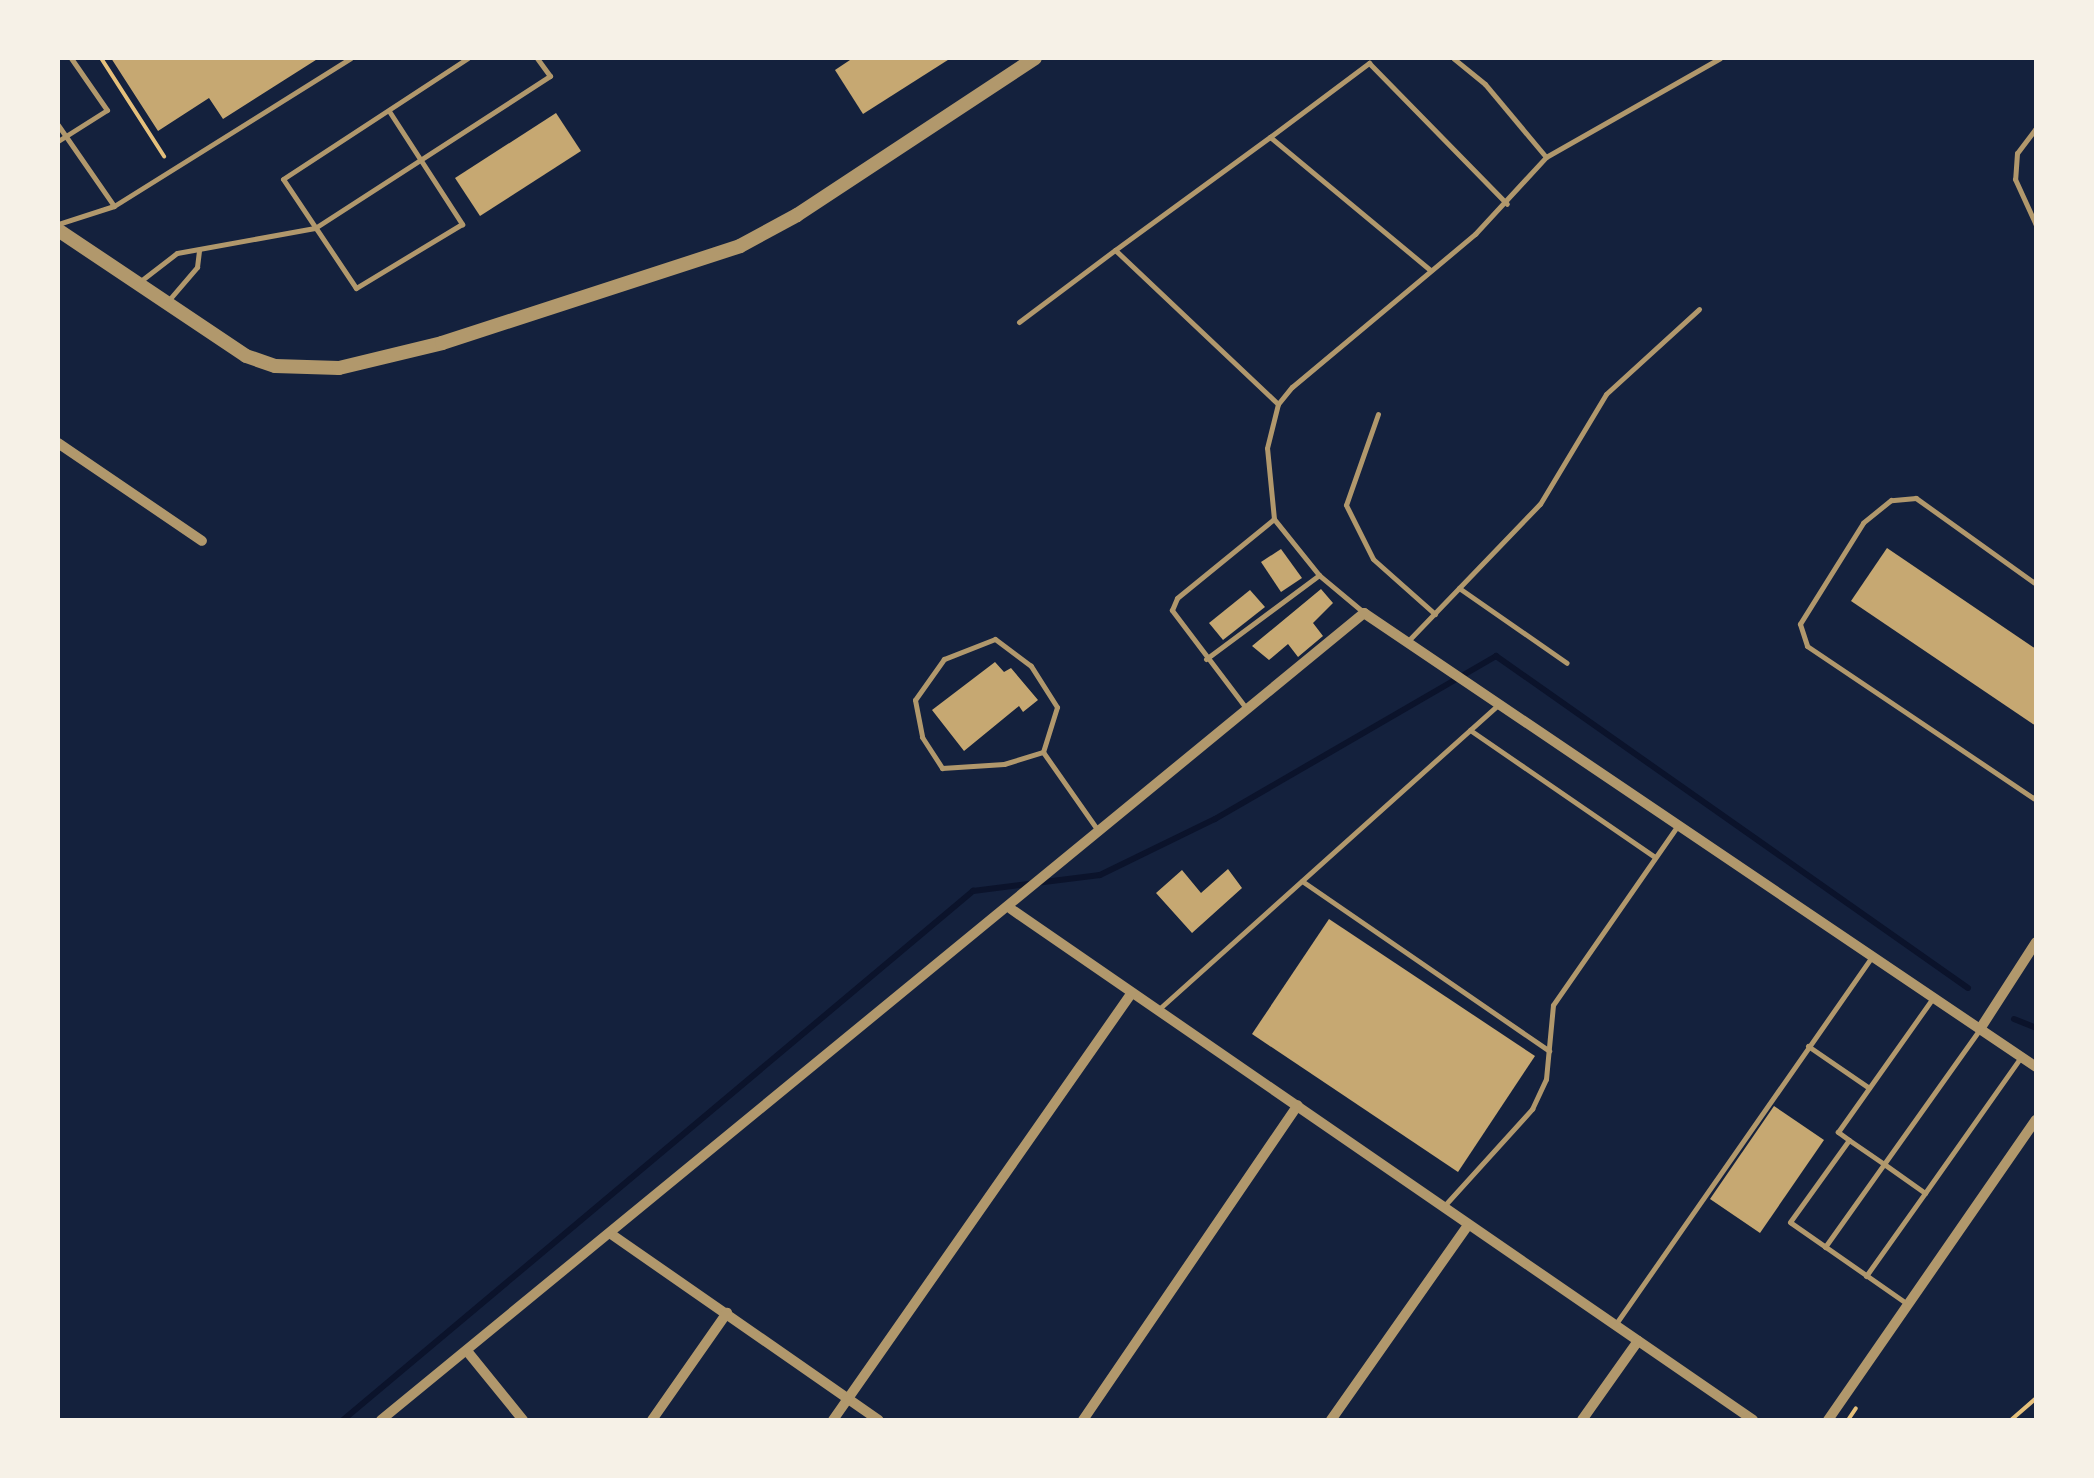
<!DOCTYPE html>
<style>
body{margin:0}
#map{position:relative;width:2094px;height:1478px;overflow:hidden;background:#14213d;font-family:"PT Sans",sans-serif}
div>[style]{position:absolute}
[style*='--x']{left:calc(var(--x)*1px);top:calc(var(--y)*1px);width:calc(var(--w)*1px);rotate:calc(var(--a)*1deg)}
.stream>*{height:6px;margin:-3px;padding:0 3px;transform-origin:3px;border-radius:3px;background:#0b132b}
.building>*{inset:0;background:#c6a872}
.path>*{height:4px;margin:-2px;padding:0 2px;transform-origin:2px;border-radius:2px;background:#e5c07b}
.service>*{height:5px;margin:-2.5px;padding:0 2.5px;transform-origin:2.5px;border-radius:2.5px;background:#b1986c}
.minor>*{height:10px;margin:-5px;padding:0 5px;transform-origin:5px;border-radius:5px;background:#b1986c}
.tertiary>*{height:14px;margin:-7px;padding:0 7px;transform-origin:7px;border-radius:7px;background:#b1986c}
span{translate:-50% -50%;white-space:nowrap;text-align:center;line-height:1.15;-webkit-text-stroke:8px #f6f1e7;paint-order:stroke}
.frame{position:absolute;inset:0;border:60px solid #f6f1e7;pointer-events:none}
</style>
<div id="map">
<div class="stream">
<i style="--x:2014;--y:1019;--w:24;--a:22"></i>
<i style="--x:343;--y:1420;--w:823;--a:-40.02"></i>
<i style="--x:973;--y:891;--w:128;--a:-7.2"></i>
<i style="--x:1100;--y:875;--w:128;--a:-26"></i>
<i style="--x:1215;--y:819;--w:325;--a:-30.1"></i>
<i style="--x:1496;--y:656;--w:577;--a:35.12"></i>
</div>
<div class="building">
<i style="clip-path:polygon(111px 58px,319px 58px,223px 119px,209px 98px,158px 131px)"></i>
<i style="clip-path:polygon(853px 58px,951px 58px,863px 114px,835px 70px)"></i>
<i style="clip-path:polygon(556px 113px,581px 151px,480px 216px,455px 178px)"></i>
<i style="clip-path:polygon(1887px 548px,2036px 649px,2036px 726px,1851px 601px)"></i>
<i style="clip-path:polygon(1281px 549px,1302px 578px,1281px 592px,1261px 562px)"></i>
<i style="clip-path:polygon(1321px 589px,1333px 603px,1313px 623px,1323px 636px,1298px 657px,1288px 644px,1269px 660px,1252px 646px)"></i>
<i style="clip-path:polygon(1250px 590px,1265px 607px,1223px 640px,1209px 623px)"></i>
<i style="clip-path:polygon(995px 662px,1004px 672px,1011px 668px,1038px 700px,1023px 712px,1019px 706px,964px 751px,932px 710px)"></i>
<i style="clip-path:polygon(1228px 869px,1242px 888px,1192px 933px,1156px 893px,1182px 870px,1201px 893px)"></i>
<i style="clip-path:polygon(1329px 919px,1535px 1056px,1458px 1172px,1252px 1034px)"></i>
<i style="clip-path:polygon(1774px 1106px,1824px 1140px,1760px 1233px,1710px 1199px)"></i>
</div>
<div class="path">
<i style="--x:101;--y:58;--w:117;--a:57.3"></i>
<i style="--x:1848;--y:1420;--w:14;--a:-56"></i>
<i style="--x:2011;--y:1420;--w:33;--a:-41"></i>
</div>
<div class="service">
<i style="--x:389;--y:111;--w:135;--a:57.1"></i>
<i style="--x:462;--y:224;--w:124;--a:148.9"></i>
<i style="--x:356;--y:288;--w:131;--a:-123.8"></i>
<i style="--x:283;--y:179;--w:221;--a:-33.2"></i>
<i style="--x:58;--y:125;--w:98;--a:55.3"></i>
<i style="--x:114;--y:206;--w:59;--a:162.2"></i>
<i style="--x:2036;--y:128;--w:31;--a:127"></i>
<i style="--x:2017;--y:153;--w:26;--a:94"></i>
<i style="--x:2015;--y:179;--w:51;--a:65.5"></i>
<i style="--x:1270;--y:137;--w:124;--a:-36.8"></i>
<i style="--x:1369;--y:63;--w:197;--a:45.6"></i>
<i style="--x:58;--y:141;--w:58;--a:-32.3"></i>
<i style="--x:107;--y:110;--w:63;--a:-124.7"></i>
<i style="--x:1546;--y:157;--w:200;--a:-29.6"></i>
<i style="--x:114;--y:206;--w:279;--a:-32"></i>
<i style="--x:138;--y:283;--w:49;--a:-37.6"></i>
<i style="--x:177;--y:253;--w:140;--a:-10.3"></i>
<i style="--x:315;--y:228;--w:280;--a:-32.9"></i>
<i style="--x:550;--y:76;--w:22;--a:-126"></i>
<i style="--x:168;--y:301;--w:45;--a:-49.5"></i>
<i style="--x:197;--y:267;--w:17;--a:-83"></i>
<i style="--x:1019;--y:322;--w:120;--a:-36.9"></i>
<i style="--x:1278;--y:404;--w:224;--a:-136.6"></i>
<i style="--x:1115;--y:250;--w:192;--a:-36.1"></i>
<i style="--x:1270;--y:137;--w:207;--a:39.7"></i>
<i style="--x:1378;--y:414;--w:96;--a:109.4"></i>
<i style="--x:1346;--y:505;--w:60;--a:63.4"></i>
<i style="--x:1373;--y:559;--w:83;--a:41.6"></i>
<i style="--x:2036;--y:584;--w:148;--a:-144.4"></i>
<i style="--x:1916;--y:498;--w:25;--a:175"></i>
<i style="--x:1891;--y:500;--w:36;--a:141"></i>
<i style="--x:1863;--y:523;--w:119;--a:122"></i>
<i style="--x:1800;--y:624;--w:23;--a:72"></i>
<i style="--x:1807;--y:646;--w:276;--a:33.9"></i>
<i style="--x:1459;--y:588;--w:131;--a:34.8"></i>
<i style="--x:1362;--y:611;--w:56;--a:-140.1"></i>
<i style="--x:1319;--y:575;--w:72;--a:-128.8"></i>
<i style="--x:1274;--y:519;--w:71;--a:-95.6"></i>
<i style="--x:1267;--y:448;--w:45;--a:-76"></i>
<i style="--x:1278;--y:404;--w:22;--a:-51"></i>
<i style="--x:1292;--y:387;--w:239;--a:-39.9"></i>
<i style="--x:1475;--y:234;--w:105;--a:-47.3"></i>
<i style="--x:1546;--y:157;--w:95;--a:-129.9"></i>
<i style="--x:1485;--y:84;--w:41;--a:-140.9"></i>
<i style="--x:1408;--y:641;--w:190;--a:-46.1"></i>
<i style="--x:1540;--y:504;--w:128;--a:-59"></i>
<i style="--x:1606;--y:394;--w:126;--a:-42.4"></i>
<i style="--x:1206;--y:659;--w:141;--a:-36.6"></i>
<i style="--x:1246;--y:708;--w:123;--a:-127.1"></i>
<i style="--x:1172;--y:610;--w:13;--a:-67"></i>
<i style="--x:1177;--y:598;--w:125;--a:-39.2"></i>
<i style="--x:1470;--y:730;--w:224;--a:34.5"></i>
<i style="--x:1043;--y:752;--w:47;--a:-72.7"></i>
<i style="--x:1057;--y:707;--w:49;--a:-122.4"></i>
<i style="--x:1031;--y:666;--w:45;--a:-143.1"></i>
<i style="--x:995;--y:639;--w:55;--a:158.6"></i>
<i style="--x:944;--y:659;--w:50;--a:125.3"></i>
<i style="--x:915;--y:700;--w:38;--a:79"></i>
<i style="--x:922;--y:737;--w:37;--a:57"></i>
<i style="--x:942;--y:768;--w:62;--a:-3.7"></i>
<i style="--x:1004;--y:764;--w:41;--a:-17.1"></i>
<i style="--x:1043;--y:752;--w:98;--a:55"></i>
<i style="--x:1302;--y:881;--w:300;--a:34.5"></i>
<i style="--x:1159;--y:1009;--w:454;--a:-41.9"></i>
<i style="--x:1808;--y:1046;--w:74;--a:34.5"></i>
<i style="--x:1925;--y:1193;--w:166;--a:-54.8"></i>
<i style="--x:1445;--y:1205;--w:130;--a:-47.8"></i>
<i style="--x:1532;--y:1109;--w:33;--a:-65"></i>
<i style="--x:1546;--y:1079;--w:74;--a:-84.6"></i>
<i style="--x:1553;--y:1005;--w:221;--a:-55.2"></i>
<i style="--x:1825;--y:1247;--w:102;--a:-54.6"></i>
<i style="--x:1884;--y:1164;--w:42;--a:-145.6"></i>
<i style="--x:1866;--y:1276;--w:102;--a:-54.6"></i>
<i style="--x:1925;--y:1193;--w:50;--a:-144.7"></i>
<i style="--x:1884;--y:1164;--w:166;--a:-54.6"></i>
<i style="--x:1906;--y:1303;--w:141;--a:-145.1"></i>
<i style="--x:1790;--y:1222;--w:101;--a:-54.3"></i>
<i style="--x:1849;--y:1140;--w:14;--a:-144"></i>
<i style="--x:1838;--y:1132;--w:163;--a:-54.7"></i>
<i style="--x:1615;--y:1325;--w:450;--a:-55.1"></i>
</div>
<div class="minor">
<i style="--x:58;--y:443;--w:174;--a:34.2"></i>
<i style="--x:1011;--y:909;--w:901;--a:34.55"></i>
<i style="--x:1980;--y:1029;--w:103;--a:-57.2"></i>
<i style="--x:611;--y:1234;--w:326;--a:34.8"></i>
<i style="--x:467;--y:1351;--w:89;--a:50.9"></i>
<i style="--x:381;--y:1420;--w:1272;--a:-39.38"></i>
<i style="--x:1364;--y:613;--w:811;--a:34.04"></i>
<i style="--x:652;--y:1420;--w:131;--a:-55"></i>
<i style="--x:833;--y:1420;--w:520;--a:-55.03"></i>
<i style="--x:1083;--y:1420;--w:381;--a:-55.7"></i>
<i style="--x:1331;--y:1420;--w:238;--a:-54.9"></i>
<i style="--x:1582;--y:1420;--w:97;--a:-54.7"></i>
<i style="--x:1828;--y:1420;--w:365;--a:-55.3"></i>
</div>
<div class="tertiary">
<i style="--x:58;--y:230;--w:226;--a:33.8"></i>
<i style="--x:246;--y:356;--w:31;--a:19"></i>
<i style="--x:275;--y:366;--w:64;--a:1.8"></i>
<i style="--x:339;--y:368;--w:106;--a:-13.6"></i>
<i style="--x:442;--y:343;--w:313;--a:-18"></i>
<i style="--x:740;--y:246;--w:65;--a:-28.5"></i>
<i style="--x:797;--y:215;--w:285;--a:-33.4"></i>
</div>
<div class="frame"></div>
</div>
